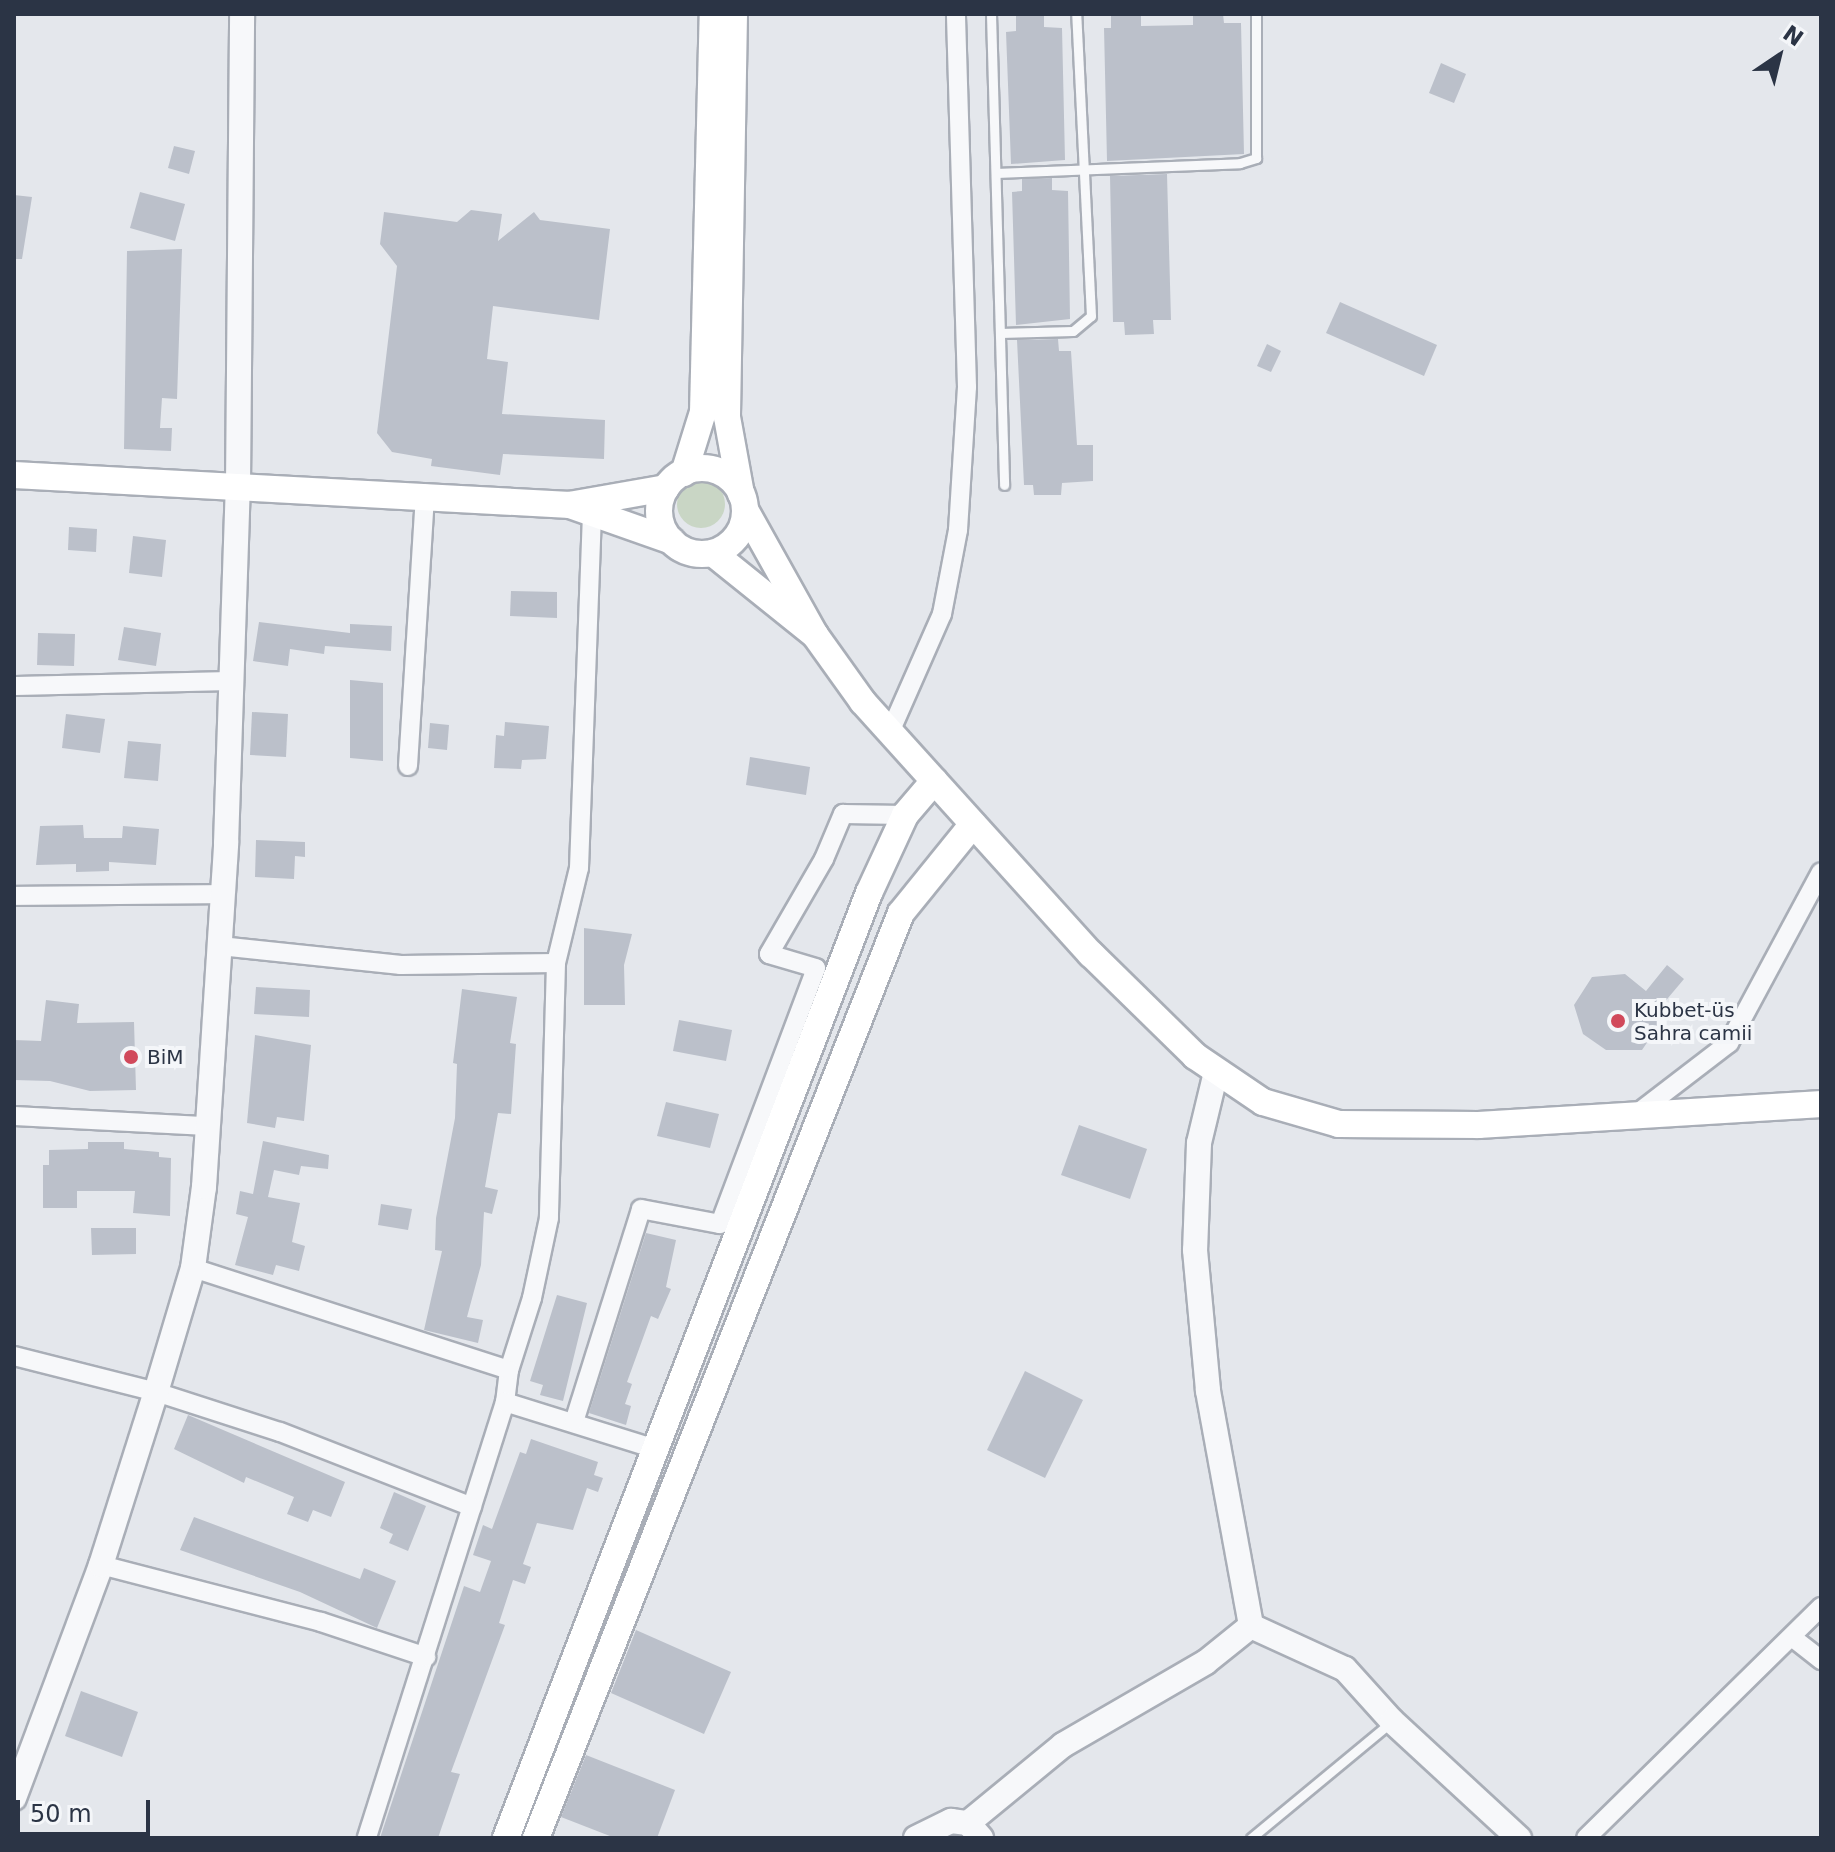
<!DOCTYPE html>
<meta charset="utf-8">
<style>
body{margin:0}
#map{position:relative;width:1835px;height:1852px;overflow:hidden;background:#e4e7ec;font-family:"DejaVu Sans",sans-serif}
div>[style]{position:absolute}
[style*='--x']{left:calc(var(--x)*1px);top:calc(var(--y)*1px);width:calc(var(--w)*1px);rotate:calc(var(--a)*1deg)}
.green>*{inset:0;background:#c9d6c5}
.round{border-radius:50%}
.building>*{inset:0;background:#bbc0ca}
.roads{filter:drop-shadow(2px 0 #a9aeb7) drop-shadow(-2px 0 #a9aeb7) drop-shadow(0 2px #a9aeb7) drop-shadow(0 -2px #a9aeb7)}
.service>*{height:9px;margin:-4.5px;padding:0 4.5px;transform-origin:4.5px;border-radius:4.5px;background:#f7f8fa}
.minor>*{height:18px;margin:-9px;padding:0 9px;transform-origin:9px;border-radius:9px;background:#f7f8fa}
.tertiary>*{height:24px;margin:-12px;padding:0 12px;transform-origin:12px;border-radius:12px;background:#f7f8fa}
.secondary>*{height:26px;margin:-13px;padding:0 13px;transform-origin:13px;border-radius:13px;background:#fff}
.secondary>.ring{margin:-13px;padding:0;box-sizing:content-box;background:none;border:26px solid #fff;border-radius:50%}
.dots>*{width:22px;height:22px;translate:-50% -50%;box-sizing:border-box;border:4px solid #f4f6f9;border-radius:50%}
span{translate:-50% -50%;white-space:nowrap;text-align:center;line-height:1.15;-webkit-text-stroke:8px #f4f6f9;paint-order:stroke}
.poi-label{font-size:20px;color:#2b3445}
.left{translate:0 -50%;text-align:left}
.frame{position:absolute;inset:0;border:16px solid #2b3445;pointer-events:none}
.north{position:absolute;left:1739px;top:16px;width:80px;height:80px;-webkit-text-stroke:6px #f4f6f9;paint-order:stroke;rotate:35deg;font-size:22px;font-weight:700;line-height:32px;text-align:center;color:#2b3445}
.north::after{content:'';display:block;margin:auto;width:28px;height:36px;background:#2b3445;clip-path:polygon(50% 0,100% 100%,50% 72%,0 100%)}
.scale{position:absolute;left:16px;top:1800px;width:134px;height:36px;box-sizing:border-box;border:4px solid #2b3445;border-top:0;padding-left:10px;font-size:24px;line-height:28px;white-space:nowrap;color:#2b3445;-webkit-text-stroke:6px #f4f6f9;paint-order:stroke}
</style>
<div id="map">
<div class="green">
<i class="round" style="left:677px;top:480px;width:48px;height:48px"></i>
</div>
<div class="building">
<i style="clip-path:polygon(1016px 14px,1044px 14px,1044px 27px,1062px 28px,1065px 160px,1011px 164px,1006px 32px,1016px 31px)"></i>
<i style="clip-path:polygon(1111px 14px,1141px 14px,1141px 26px,1193px 25px,1193px 14px,1223px 14px,1224px 23px,1241px 23px,1244px 154px,1107px 161px,1104px 28px,1111px 28px)"></i>
<i style="clip-path:polygon(1441px 63px,1466px 74px,1454px 103px,1429px 93px)"></i>
<i style="clip-path:polygon(174px 146px,195px 151px,189px 174px,168px 168px)"></i>
<i style="clip-path:polygon(1167px 174px,1171px 320px,1153px 320px,1154px 334px,1125px 335px,1124px 322px,1113px 322px,1110px 176px)"></i>
<i style="clip-path:polygon(1052px 178px,1052px 190px,1068px 191px,1070px 319px,1016px 325px,1012px 192px,1022px 191px,1022px 179px)"></i>
<i style="clip-path:polygon(140px 192px,185px 204px,175px 241px,130px 228px)"></i>
<i style="clip-path:polygon(14px 195px,32px 197px,22px 259px,14px 259px)"></i>
<i style="clip-path:polygon(471px 210px,502px 214px,498px 241px,534px 212px,540px 220px,610px 229px,599px 320px,493px 306px,487px 359px,508px 362px,502px 414px,605px 420px,604px 459px,503px 454px,500px 475px,431px 466px,432px 459px,392px 452px,377px 433px,397px 266px,380px 244px,384px 212px,457px 222px)"></i>
<i style="clip-path:polygon(182px 249px,177px 399px,162px 398px,160px 428px,172px 428px,171px 451px,124px 449px,127px 251px)"></i>
<i style="clip-path:polygon(1340px 302px,1437px 345px,1424px 376px,1326px 333px)"></i>
<i style="clip-path:polygon(1058px 339px,1059px 351px,1071px 351px,1077px 445px,1093px 445px,1093px 481px,1062px 483px,1061px 495px,1034px 495px,1033px 485px,1024px 485px,1017px 340px)"></i>
<i style="clip-path:polygon(1267px 344px,1281px 351px,1271px 372px,1257px 366px)"></i>
<i style="clip-path:polygon(69px 527px,97px 529px,96px 552px,68px 550px)"></i>
<i style="clip-path:polygon(133px 536px,166px 540px,162px 577px,129px 573px)"></i>
<i style="clip-path:polygon(511px 591px,557px 592px,557px 618px,510px 616px)"></i>
<i style="clip-path:polygon(259px 622px,350px 633px,350px 624px,392px 626px,391px 651px,325px 646px,324px 654px,290px 649px,288px 666px,253px 661px)"></i>
<i style="clip-path:polygon(124px 627px,161px 633px,156px 666px,118px 660px)"></i>
<i style="clip-path:polygon(38px 633px,75px 634px,74px 666px,37px 665px)"></i>
<i style="clip-path:polygon(350px 680px,383px 683px,383px 761px,350px 758px)"></i>
<i style="clip-path:polygon(252px 712px,288px 714px,286px 757px,250px 755px)"></i>
<i style="clip-path:polygon(66px 714px,105px 719px,100px 753px,62px 748px)"></i>
<i style="clip-path:polygon(505px 722px,549px 726px,546px 759px,522px 760px,521px 769px,494px 768px,496px 735px,504px 736px)"></i>
<i style="clip-path:polygon(430px 723px,449px 725px,447px 750px,428px 748px)"></i>
<i style="clip-path:polygon(128px 741px,161px 744px,158px 781px,124px 778px)"></i>
<i style="clip-path:polygon(750px 757px,810px 767px,806px 795px,746px 785px)"></i>
<i style="clip-path:polygon(83px 825px,84px 838px,122px 838px,123px 826px,159px 829px,156px 865px,109px 862px,109px 871px,76px 872px,76px 864px,36px 865px,40px 826px)"></i>
<i style="clip-path:polygon(256px 840px,305px 842px,305px 857px,295px 856px,294px 879px,255px 877px)"></i>
<i style="clip-path:polygon(584px 928px,632px 934px,624px 965px,625px 1005px,584px 1005px)"></i>
<i style="clip-path:polygon(1667px 965px,1684px 979px,1657px 1011px,1659px 1025px,1642px 1050px,1606px 1050px,1583px 1034px,1574px 1005px,1592px 977px,1625px 974px,1646px 991px)"></i>
<i style="clip-path:polygon(256px 987px,310px 990px,309px 1017px,254px 1014px)"></i>
<i style="clip-path:polygon(462px 989px,517px 997px,510px 1043px,516px 1044px,511px 1114px,498px 1113px,485px 1187px,498px 1190px,492px 1214px,484px 1212px,481px 1265px,467px 1317px,483px 1320px,478px 1343px,424px 1330px,442px 1251px,435px 1250px,436px 1218px,455px 1118px,457px 1064px,453px 1063px)"></i>
<i style="clip-path:polygon(46px 1000px,79px 1004px,77px 1023px,134px 1022px,136px 1090px,90px 1091px,50px 1081px,14px 1080px,14px 1040px,41px 1041px)"></i>
<i style="clip-path:polygon(679px 1020px,732px 1030px,726px 1061px,673px 1051px)"></i>
<i style="clip-path:polygon(255px 1035px,311px 1045px,304px 1121px,277px 1117px,275px 1128px,247px 1123px)"></i>
<i style="clip-path:polygon(666px 1102px,719px 1114px,710px 1148px,657px 1136px)"></i>
<i style="clip-path:polygon(1079px 1125px,1147px 1149px,1130px 1199px,1061px 1175px)"></i>
<i style="clip-path:polygon(263px 1141px,329px 1155px,328px 1169px,301px 1166px,299px 1175px,274px 1170px,268px 1197px,300px 1203px,292px 1242px,305px 1246px,299px 1271px,276px 1265px,273px 1275px,235px 1265px,248px 1217px,236px 1214px,240px 1191px,253px 1194px)"></i>
<i style="clip-path:polygon(88px 1142px,124px 1142px,124px 1149px,159px 1152px,159px 1157px,171px 1158px,170px 1216px,133px 1213px,135px 1191px,77px 1191px,77px 1208px,43px 1208px,43px 1165px,49px 1165px,49px 1150px,88px 1149px)"></i>
<i style="clip-path:polygon(381px 1204px,412px 1209px,408px 1230px,378px 1225px)"></i>
<i style="clip-path:polygon(91px 1228px,136px 1228px,136px 1254px,92px 1255px)"></i>
<i style="clip-path:polygon(646px 1233px,676px 1240px,666px 1287px,671px 1289px,658px 1319px,651px 1316px,627px 1382px,632px 1384px,625px 1404px,631px 1406px,626px 1425px,589px 1413px)"></i>
<i style="clip-path:polygon(557px 1295px,587px 1303px,563px 1401px,540px 1395px,543px 1385px,530px 1381px)"></i>
<i style="clip-path:polygon(1025px 1371px,1083px 1400px,1045px 1478px,987px 1450px)"></i>
<i style="clip-path:polygon(188px 1415px,345px 1482px,331px 1517px,313px 1510px,308px 1522px,287px 1514px,294px 1497px,246px 1477px,244px 1483px,174px 1449px)"></i>
<i style="clip-path:polygon(531px 1439px,598px 1462px,594px 1475px,603px 1478px,598px 1492px,587px 1488px,573px 1530px,537px 1523px,523px 1564px,531px 1567px,525px 1584px,513px 1580px,499px 1623px,505px 1625px,451px 1772px,460px 1774px,438px 1838px,380px 1838px,464px 1586px,480px 1592px,491px 1561px,473px 1555px,483px 1525px,492px 1529px,520px 1452px,526px 1454px)"></i>
<i style="clip-path:polygon(394px 1492px,426px 1506px,408px 1551px,389px 1543px,393px 1534px,380px 1528px)"></i>
<i style="clip-path:polygon(194px 1517px,360px 1579px,364px 1568px,396px 1581px,377px 1628px,300px 1592px,180px 1550px)"></i>
<i style="clip-path:polygon(636px 1630px,731px 1672px,704px 1734px,611px 1693px)"></i>
<i style="clip-path:polygon(81px 1691px,138px 1712px,122px 1757px,65px 1736px)"></i>
<i style="clip-path:polygon(586px 1755px,675px 1790px,657px 1838px,615px 1838px,561px 1817px)"></i>
</div>
<div class="roads">
<div class="service">
<i style="--x:991;--y:14;--w:471;--a:88.4"></i>
<i style="--x:996;--y:173;--w:244;--a:-2.3"></i>
<i style="--x:1240;--y:163;--w:17;--a:-17"></i>
<i style="--x:1256;--y:158;--w:144;--a:-90"></i>
<i style="--x:1000;--y:333;--w:73;--a:-1.6"></i>
<i style="--x:1073;--y:331;--w:23;--a:-40"></i>
<i style="--x:1091;--y:316;--w:302;--a:-92.8"></i>
<i style="--x:1251;--y:1838;--w:180;--a:-39.6"></i>
</div>
<div class="minor">
<i style="--x:14;--y:686;--w:218;--a:-1.3"></i>
<i style="--x:890;--y:732;--w:129;--a:-66.2"></i>
<i style="--x:942;--y:614;--w:86;--a:-79.2"></i>
<i style="--x:958;--y:530;--w:143;--a:-86.4"></i>
<i style="--x:967;--y:387;--w:373;--a:-91.7"></i>
<i style="--x:408;--y:766;--w:273;--a:-86.4"></i>
<i style="--x:14;--y:896;--w:209;--a:-0.5"></i>
<i style="--x:220;--y:946;--w:182;--a:6"></i>
<i style="--x:401;--y:965;--w:155;--a:-0.7"></i>
<i style="--x:556;--y:963;--w:255;--a:91.6"></i>
<i style="--x:549;--y:1218;--w:82;--a:102"></i>
<i style="--x:532;--y:1298;--w:76;--a:107.7"></i>
<i style="--x:509;--y:1370;--w:32;--a:97"></i>
<i style="--x:505;--y:1402;--w:457;--a:107.6"></i>
<i style="--x:556;--y:963;--w:98;--a:-76.4"></i>
<i style="--x:579;--y:868;--w:355;--a:-87.9"></i>
<i style="--x:14;--y:1116;--w:194;--a:3"></i>
<i style="--x:1634;--y:1116;--w:120;--a:-37.5"></i>
<i style="--x:1729;--y:1043;--w:194;--a:-61.7"></i>
<i style="--x:193;--y:1268;--w:332;--a:17.9"></i>
<i style="--x:14;--y:1356;--w:146;--a:14.2"></i>
<i style="--x:156;--y:1392;--w:130;--a:17.9"></i>
<i style="--x:280;--y:1432;--w:206;--a:21.3"></i>
<i style="--x:505;--y:1402;--w:161;--a:17.3"></i>
<i style="--x:574;--y:1422;--w:223;--a:-72.5"></i>
<i style="--x:641;--y:1209;--w:80;--a:10.8"></i>
<i style="--x:720;--y:1224;--w:273;--a:-69.4"></i>
<i style="--x:816;--y:968;--w:49;--a:-163.4"></i>
<i style="--x:769;--y:954;--w:110;--a:-59.9"></i>
<i style="--x:824;--y:859;--w:49;--a:-67.1"></i>
<i style="--x:843;--y:814;--w:62;--a:0.9"></i>
<i style="--x:101;--y:1565;--w:227;--a:14.5"></i>
<i style="--x:321;--y:1622;--w:111;--a:18.4"></i>
<i style="--x:1793;--y:1638;--w:36;--a:38"></i>
<i style="--x:1586;--y:1838;--w:330;--a:-44.5"></i>
</div>
<div class="tertiary">
<i style="--x:1216;--y:1072;--w:73;--a:103.5"></i>
<i style="--x:1199;--y:1143;--w:107;--a:92.1"></i>
<i style="--x:1195;--y:1250;--w:142;--a:84.7"></i>
<i style="--x:1208;--y:1391;--w:239;--a:79.6"></i>
<i style="--x:1251;--y:1626;--w:103;--a:24.6"></i>
<i style="--x:1345;--y:1669;--w:70;--a:47.9"></i>
<i style="--x:1392;--y:1721;--w:173;--a:42.7"></i>
<i style="--x:14;--y:1798;--w:249;--a:-69.5"></i>
<i style="--x:101;--y:1565;--w:182;--a:-72.4"></i>
<i style="--x:156;--y:1392;--w:129;--a:-73.4"></i>
<i style="--x:193;--y:1268;--w:82;--a:-82.3"></i>
<i style="--x:204;--y:1187;--w:344;--a:-86.3"></i>
<i style="--x:226;--y:844;--w:359;--a:-88.1"></i>
<i style="--x:238;--y:485;--w:471;--a:-89.5"></i>
<i style="--x:968;--y:1823;--w:123;--a:-39.4"></i>
<i style="--x:1063;--y:1745;--w:165;--a:-30.1"></i>
<i style="--x:1206;--y:1662;--w:58;--a:-38.7"></i>
<i style="--x:916;--y:1838;--w:39;--a:-26"></i>
<i style="--x:951;--y:1821;--w:17;--a:7"></i>
<i style="--x:968;--y:1823;--w:20;--a:49"></i>
</div>
<div class="secondary">
<i style="--x:734;--y:14;--w:403;--a:91"></i>
<i style="--x:727;--y:417;--w:78;--a:79.7"></i>
<i class="ring" style="left:659px;top:468px;width:60px;height:60px"></i>
<i style="--x:684;--y:473;--w:64;--a:-72.7"></i>
<i style="--x:703;--y:412;--w:398;--a:-88.6"></i>
<i style="--x:14;--y:475;--w:557;--a:3.09"></i>
<i style="--x:666;--y:488;--w:97;--a:170"></i>
<i style="--x:570;--y:505;--w:108;--a:19.4"></i>
<i style="--x:713;--y:553;--w:131;--a:38.8"></i>
<i style="--x:815;--y:635;--w:143;--a:-119.2"></i>
<i style="--x:815;--y:635;--w:82;--a:54.4"></i>
<i style="--x:863;--y:702;--w:340;--a:47.9"></i>
<i style="--x:1091;--y:954;--w:146;--a:44.4"></i>
<i style="--x:1195;--y:1056;--w:82;--a:34.1"></i>
<i style="--x:1263;--y:1102;--w:79;--a:16.1"></i>
<i style="--x:1339;--y:1124;--w:140;--a:0.4"></i>
<i style="--x:1479;--y:1125;--w:343;--a:-3.5"></i>
<i style="--x:506;--y:1838;--w:1012;--a:-68.99"></i>
<i style="--x:869;--y:893;--w:86;--a:-65.2"></i>
<i style="--x:905;--y:815;--w:45;--a:-49.5"></i>
<i style="--x:536;--y:1838;--w:994;--a:-68.47"></i>
<i style="--x:901;--y:913;--w:114;--a:-51"></i>
</div>
</div>
<div class="dots">
<i style="left:1618px;top:1021px;background:#d1495b"></i>
<i style="left:131px;top:1057px;background:#d1495b"></i>
</div>
<div class="poi-label">
<span class="left" style="left:1634px;top:1022px">Kubbet-üs<br>Sahra camii</span>
<span class="left" style="left:147px;top:1057px">BiM</span>
</div>
<div class="frame"></div>
<div class="north">N</div>
<div class="scale">50 m</div>
</div>
